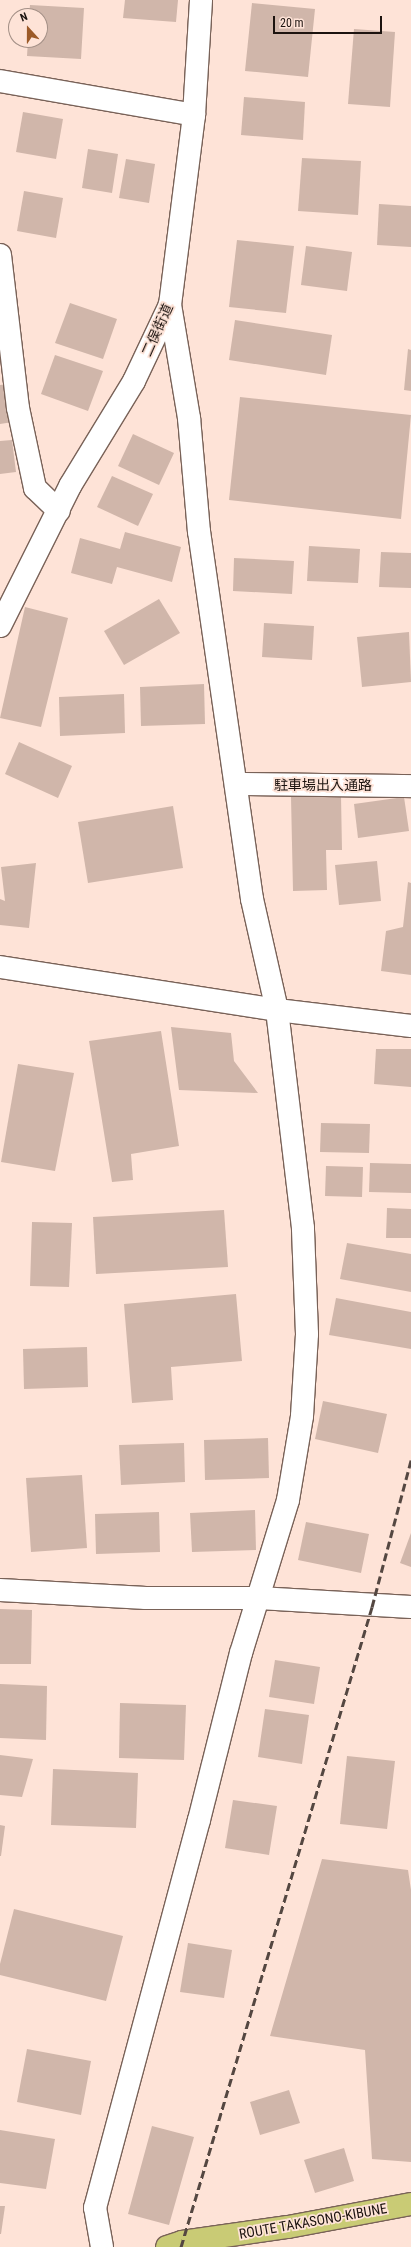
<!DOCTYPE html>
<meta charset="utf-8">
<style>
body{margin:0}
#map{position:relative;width:411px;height:2247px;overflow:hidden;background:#fee3d7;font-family:"Roboto Condensed","Noto Sans JP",sans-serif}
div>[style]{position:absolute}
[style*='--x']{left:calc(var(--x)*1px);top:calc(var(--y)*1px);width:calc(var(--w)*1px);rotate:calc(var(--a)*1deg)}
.building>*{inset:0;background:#d0b6aa}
.roads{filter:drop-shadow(1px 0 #796258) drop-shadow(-1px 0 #796258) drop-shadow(0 1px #796258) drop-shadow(0 -1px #796258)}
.minor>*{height:22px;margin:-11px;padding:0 11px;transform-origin:11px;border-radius:11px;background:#fff}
.major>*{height:22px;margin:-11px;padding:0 11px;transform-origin:11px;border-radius:11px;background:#c9cb75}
.rail>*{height:3px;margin-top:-1.5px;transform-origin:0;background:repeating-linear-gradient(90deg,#544741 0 8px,transparent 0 12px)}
span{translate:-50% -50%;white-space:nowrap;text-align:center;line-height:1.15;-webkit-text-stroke:3.5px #fee3d7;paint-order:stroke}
.street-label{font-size:14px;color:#1c130f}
.north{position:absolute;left:8px;top:8px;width:40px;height:40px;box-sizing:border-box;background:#fee3d7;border:1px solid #a49087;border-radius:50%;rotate:339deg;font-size:11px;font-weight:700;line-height:16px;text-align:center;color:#1c130f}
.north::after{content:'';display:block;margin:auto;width:14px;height:18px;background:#9c5a28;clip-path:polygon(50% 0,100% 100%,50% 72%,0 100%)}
.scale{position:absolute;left:273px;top:16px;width:109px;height:18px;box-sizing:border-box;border:2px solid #1c130f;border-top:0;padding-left:5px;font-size:12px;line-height:14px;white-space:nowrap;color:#1c130f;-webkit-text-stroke:3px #fee3d7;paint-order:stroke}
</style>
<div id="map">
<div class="building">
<i style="clip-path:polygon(125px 0,178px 0,176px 22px,123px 18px)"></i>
<i style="clip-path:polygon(252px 3px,315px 9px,308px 77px,245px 71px)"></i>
<i style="clip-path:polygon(30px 5px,84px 8px,81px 59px,27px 56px,28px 40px,40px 40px,40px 16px,29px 16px)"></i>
<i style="clip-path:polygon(354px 29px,395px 32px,390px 107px,348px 104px)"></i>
<i style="clip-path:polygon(244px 97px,305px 102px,303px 140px,241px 135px)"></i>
<i style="clip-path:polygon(23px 112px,63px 119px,56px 159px,16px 152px)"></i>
<i style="clip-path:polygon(88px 149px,118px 154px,112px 193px,82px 188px)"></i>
<i style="clip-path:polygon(302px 158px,361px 161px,358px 215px,298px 211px)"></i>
<i style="clip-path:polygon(126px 159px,155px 164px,149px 203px,119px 198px)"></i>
<i style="clip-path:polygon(24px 191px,63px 198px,56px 238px,17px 231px)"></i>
<i style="clip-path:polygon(379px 204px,411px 206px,411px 247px,377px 245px)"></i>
<i style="clip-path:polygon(237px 240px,294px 246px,286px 313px,229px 307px)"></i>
<i style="clip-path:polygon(306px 246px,352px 252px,347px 291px,301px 285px)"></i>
<i style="clip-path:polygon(70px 303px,117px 319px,103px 359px,55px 343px)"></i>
<i style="clip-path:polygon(235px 320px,332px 335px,326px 375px,229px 360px)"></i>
<i style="clip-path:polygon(408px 349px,411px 350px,411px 391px,404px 390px)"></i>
<i style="clip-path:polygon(55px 355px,103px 371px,88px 411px,41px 394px)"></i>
<i style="clip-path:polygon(7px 384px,13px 422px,0 424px,0 385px)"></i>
<i style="clip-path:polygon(240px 397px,411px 415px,401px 519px,229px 500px)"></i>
<i style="clip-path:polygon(133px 434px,174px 453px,159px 485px,118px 466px)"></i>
<i style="clip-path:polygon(12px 440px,16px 472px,0 474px,0 441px)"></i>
<i style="clip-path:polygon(112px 476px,153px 494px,138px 526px,97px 507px)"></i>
<i style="clip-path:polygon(125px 532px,181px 547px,172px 582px,117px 567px,112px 584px,71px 573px,80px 538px,120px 549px)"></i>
<i style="clip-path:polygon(309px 546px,360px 549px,358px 583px,307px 581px)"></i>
<i style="clip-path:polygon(381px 552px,411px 553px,411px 588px,379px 587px)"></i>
<i style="clip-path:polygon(234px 558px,294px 561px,292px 594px,233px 591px)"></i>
<i style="clip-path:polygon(159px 599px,180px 633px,124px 665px,104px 631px)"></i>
<i style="clip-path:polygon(25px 607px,68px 618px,41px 727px,0 718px)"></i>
<i style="clip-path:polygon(264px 623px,314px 626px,312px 660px,262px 657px)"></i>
<i style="clip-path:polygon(409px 632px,411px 682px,362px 687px,357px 637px)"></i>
<i style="clip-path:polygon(204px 684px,205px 724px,141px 726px,140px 687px)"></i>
<i style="clip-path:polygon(124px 694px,125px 733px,60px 736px,59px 697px)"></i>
<i style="clip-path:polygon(19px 742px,72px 766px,58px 798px,5px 774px)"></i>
<i style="clip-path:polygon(341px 796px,342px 850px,326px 850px,327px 890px,293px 891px,291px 797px)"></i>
<i style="clip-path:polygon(404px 797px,409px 831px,358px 838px,354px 804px)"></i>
<i style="clip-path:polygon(173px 806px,183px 868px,88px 883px,78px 822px)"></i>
<i style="clip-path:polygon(377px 861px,381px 901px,339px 905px,335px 865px)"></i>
<i style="clip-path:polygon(36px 863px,29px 928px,0 925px,0 899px,5px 901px,1px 867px)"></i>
<i style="clip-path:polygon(408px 882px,411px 883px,411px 975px,381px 971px,386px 931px,403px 927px)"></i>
<i style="clip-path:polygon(171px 1027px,231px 1033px,234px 1061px,258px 1093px,179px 1090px)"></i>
<i style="clip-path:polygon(161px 1031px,179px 1146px,131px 1154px,133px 1180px,112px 1182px,89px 1041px)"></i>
<i style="clip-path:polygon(376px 1049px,411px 1049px,411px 1087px,374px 1084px)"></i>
<i style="clip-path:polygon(18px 1064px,74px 1073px,55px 1171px,1px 1162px)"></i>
<i style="clip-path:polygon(321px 1123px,370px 1124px,369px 1153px,320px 1152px)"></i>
<i style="clip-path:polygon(370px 1163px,411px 1164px,411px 1193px,369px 1192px)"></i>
<i style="clip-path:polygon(326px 1166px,363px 1167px,362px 1197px,325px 1196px)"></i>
<i style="clip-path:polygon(387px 1208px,411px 1209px,411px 1238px,386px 1238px)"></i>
<i style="clip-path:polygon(224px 1210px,228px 1267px,96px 1274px,93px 1217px)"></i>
<i style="clip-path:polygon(32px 1222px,72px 1223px,69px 1287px,30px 1286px)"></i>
<i style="clip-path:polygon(347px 1243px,411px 1254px,411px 1292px,340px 1279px)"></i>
<i style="clip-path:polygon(236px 1294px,242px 1361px,171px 1367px,173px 1400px,132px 1403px,124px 1304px)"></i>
<i style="clip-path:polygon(336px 1298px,411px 1312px,411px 1349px,329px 1335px)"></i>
<i style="clip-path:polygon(87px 1347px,88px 1387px,24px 1389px,23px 1349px)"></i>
<i style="clip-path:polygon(323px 1401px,387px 1414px,378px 1453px,315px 1439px)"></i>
<i style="clip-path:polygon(268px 1438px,269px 1478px,205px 1480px,204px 1440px)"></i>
<i style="clip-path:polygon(184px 1443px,185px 1482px,121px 1485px,119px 1445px)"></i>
<i style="clip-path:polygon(82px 1475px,87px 1548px,31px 1552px,26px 1478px)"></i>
<i style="clip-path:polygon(255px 1510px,256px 1550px,192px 1552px,190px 1513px)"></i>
<i style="clip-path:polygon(159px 1512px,160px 1552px,96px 1554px,95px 1514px)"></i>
<i style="clip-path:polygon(306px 1522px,369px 1534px,361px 1573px,298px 1560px)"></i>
<i style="clip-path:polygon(411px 1533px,411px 1567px,400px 1563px)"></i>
<i style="clip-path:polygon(0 1609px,32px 1610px,31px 1664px,0 1664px)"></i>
<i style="clip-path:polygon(275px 1660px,320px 1667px,314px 1704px,269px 1697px)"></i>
<i style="clip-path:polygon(0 1684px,47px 1686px,46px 1740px,0 1738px)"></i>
<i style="clip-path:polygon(120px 1703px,186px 1705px,184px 1760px,119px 1758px)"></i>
<i style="clip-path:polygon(265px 1709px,309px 1715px,302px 1764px,258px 1757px)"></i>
<i style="clip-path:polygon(0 1755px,33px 1759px,22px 1797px,0 1795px)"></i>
<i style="clip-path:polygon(347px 1756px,395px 1761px,387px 1829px,340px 1824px)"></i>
<i style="clip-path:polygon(53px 1769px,138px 1773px,136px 1828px,51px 1825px)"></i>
<i style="clip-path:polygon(233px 1800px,277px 1806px,269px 1855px,225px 1848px)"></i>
<i style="clip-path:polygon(0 1825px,5px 1826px,1px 1856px,0 1856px)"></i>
<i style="clip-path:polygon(322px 1859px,408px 1870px,411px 1890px,411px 2162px,372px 2159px,365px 2050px,270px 2036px)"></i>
<i style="clip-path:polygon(14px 1909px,123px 1936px,106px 2001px,0 1975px,0 1964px)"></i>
<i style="clip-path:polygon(188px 1943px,232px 1950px,224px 1998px,180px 1992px)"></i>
<i style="clip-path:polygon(27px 2049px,91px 2061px,81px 2115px,17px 2102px)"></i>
<i style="clip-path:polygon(289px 2090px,300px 2123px,260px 2135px,250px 2102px)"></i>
<i style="clip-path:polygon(152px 2126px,194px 2137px,169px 2225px,128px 2214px)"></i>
<i style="clip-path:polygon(0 2130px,55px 2139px,46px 2189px,0 2183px)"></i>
<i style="clip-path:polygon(344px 2148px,354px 2181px,315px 2193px,304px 2160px)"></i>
<i style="clip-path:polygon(0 2206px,5px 2206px,1px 2234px,0 2234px)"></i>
</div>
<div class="roads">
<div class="minor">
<i style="--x:0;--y:81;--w:197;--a:9.9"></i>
<i style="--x:0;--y:255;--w:154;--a:83.3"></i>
<i style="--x:18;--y:408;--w:82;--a:78"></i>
<i style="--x:35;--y:488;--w:33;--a:44"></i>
<i style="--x:0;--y:626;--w:157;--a:-63.4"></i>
<i style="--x:70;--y:486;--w:123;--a:-58.6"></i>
<i style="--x:134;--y:381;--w:84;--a:-64.7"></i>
<i style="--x:170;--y:305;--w:192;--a:-82.8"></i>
<i style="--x:194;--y:115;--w:115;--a:-86.5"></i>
<i style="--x:236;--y:784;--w:175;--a:0.7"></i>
<i style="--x:0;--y:967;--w:280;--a:8.8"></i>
<i style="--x:277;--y:1010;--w:135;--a:6.8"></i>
<i style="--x:0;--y:1590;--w:146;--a:3.1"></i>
<i style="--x:146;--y:1598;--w:113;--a:0"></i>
<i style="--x:259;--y:1598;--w:152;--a:3.4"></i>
<i style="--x:102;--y:2247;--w:40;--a:-100"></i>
<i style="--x:95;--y:2208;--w:402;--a:-75"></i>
<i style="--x:199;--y:1820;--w:172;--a:-75.9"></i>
<i style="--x:241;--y:1653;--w:160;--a:-72.9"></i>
<i style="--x:288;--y:1500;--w:85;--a:-80.5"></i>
<i style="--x:302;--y:1416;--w:82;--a:-86.5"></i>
<i style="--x:307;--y:1334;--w:106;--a:-92.2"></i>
<i style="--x:303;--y:1228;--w:220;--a:-96.8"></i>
<i style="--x:277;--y:1010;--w:114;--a:-102.7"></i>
<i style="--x:252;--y:899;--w:371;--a:-98.2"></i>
<i style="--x:199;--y:532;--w:114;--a:-95"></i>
<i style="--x:189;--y:418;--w:115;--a:-99.5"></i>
</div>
<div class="major">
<i style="--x:167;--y:2247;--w:16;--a:-18"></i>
<i style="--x:182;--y:2242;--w:107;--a:-8.1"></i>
<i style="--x:288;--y:2227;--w:125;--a:-10.6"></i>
</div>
</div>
<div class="rail">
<i style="--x:181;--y:2247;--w:668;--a:-73.38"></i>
<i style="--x:372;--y:1607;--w:152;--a:-75.1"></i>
</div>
<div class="street-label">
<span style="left:157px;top:330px;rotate:-66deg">二俣街道</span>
<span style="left:323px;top:785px">駐車場出入通路</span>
<span style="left:313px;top:2221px;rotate:-10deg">ROUTE TAKASONO-KIBUNE</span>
</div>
<div class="north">N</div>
<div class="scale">20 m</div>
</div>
